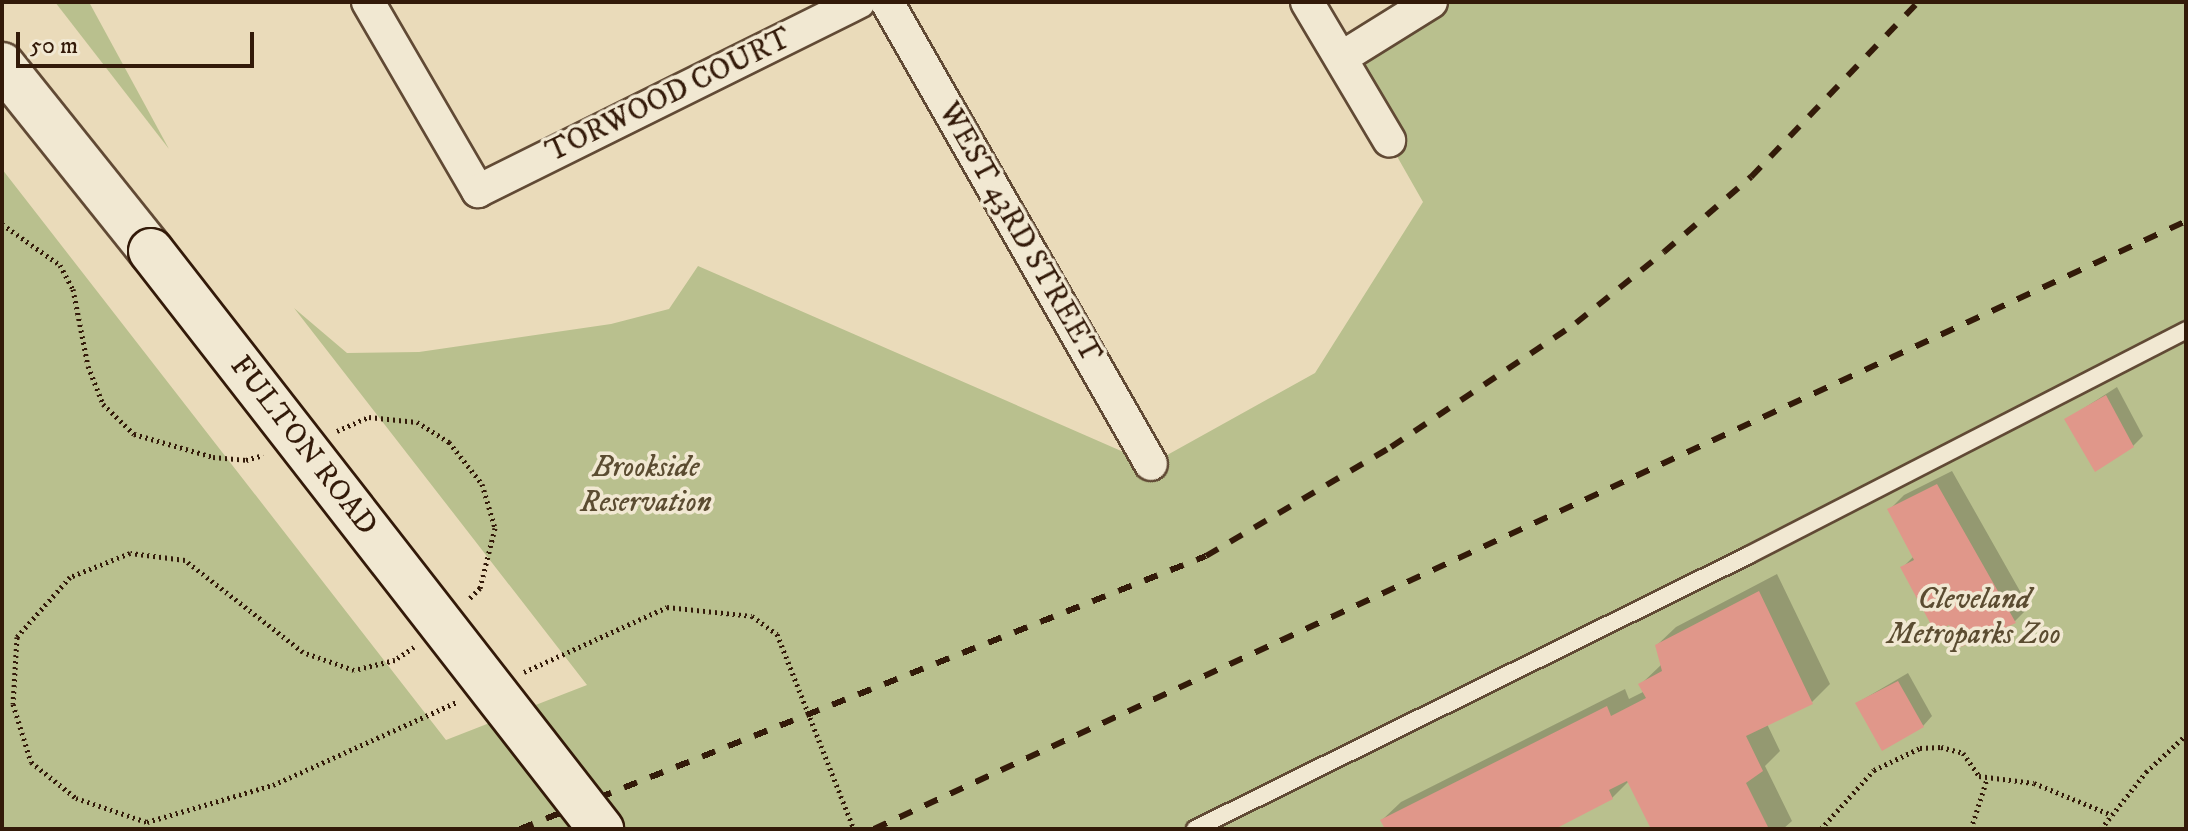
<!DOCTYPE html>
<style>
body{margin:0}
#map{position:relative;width:2188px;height:831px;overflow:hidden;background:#eadbba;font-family:"IM FELL DW Pica",serif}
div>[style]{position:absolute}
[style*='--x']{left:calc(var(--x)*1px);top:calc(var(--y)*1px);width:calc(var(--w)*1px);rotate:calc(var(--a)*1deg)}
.green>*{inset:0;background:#b9c08e}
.shadow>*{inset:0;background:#0003}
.building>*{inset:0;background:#e0978a}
.path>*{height:5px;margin-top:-2.5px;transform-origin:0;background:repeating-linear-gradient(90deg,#331a09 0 2px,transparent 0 6px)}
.roads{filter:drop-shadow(2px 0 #614a35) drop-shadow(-2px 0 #614a35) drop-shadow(0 2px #614a35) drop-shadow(0 -2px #614a35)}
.service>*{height:16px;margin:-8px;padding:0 8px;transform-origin:8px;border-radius:8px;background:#f1e8d2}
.minor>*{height:32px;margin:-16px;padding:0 16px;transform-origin:16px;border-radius:16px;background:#f1e8d2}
.secondary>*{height:44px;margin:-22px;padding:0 22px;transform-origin:22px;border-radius:22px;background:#f1e8d2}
.rail>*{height:6px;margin-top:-3px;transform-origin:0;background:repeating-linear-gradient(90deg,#331a09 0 14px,transparent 0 28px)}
.bridges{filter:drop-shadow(2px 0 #331a09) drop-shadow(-2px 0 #331a09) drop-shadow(0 2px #331a09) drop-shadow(0 -2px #331a09)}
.secondary-bridge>*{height:44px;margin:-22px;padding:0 22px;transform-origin:22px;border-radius:22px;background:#f1e8d2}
span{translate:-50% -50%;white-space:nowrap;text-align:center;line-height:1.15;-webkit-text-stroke:7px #f1e8d2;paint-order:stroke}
.street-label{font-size:30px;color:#331a09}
.park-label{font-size:30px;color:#5b4c31;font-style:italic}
.frame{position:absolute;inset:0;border:4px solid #331a09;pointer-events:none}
.scale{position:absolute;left:16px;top:32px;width:238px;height:36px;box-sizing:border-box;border:4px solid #331a09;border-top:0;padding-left:10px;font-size:24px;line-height:28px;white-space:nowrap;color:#331a09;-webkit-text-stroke:6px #f1e8d2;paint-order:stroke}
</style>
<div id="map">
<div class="green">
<i style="clip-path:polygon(55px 2px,89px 2px,169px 149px)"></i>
<i style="clip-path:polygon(1431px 2px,2186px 2px,2186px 829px,2px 829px,2px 169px,446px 740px,587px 685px,294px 308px,347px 353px,419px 352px,611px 324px,669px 309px,698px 266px,1151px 464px,1315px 373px,1423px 202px,1341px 58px)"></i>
</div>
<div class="shadow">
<i style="clip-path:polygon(2117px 387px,2143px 436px,2133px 446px,2067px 419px)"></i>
<i style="clip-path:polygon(1952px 471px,2029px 607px,2015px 621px,1950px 622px,1902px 568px,1914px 556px,1890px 509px,1904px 495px)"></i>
<i style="clip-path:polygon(1777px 574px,1830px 684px,1811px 703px,1767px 724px,1780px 751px,1765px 766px,1792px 821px,1783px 829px,1653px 829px,1630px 780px,1612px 798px,1551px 829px,1387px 829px,1382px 820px,1401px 802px,1625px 689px,1629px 699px,1645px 691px,1641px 684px,1662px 664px,1657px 645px,1676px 627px)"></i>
<i style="clip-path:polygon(1908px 673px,1932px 716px,1923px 726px,1857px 703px)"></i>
</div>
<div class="building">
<i style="clip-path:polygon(2106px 395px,2134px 447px,2095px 472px,2064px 419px)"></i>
<i style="clip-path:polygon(1937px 484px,2016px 623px,1961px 647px,1949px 625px,1935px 632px,1900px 567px,1914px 560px,1887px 509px)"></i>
<i style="clip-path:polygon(1759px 591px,1813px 704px,1746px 736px,1763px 771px,1746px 783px,1769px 829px,1651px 829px,1627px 781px,1609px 790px,1613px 799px,1555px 829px,1385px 829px,1380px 820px,1607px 706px,1611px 716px,1646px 698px,1638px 684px,1662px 671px,1655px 645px)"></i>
<i style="clip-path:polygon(1898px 681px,1924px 727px,1882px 751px,1855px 703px)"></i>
</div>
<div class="path">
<i style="--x:2;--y:224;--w:71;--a:35.3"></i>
<i style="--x:60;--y:265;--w:27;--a:62"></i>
<i style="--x:73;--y:289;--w:78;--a:79"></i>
<i style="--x:88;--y:366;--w:41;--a:68.5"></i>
<i style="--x:103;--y:404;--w:43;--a:44.1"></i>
<i style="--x:134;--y:434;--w:82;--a:16.2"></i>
<i style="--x:213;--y:457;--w:33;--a:5"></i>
<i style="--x:246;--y:460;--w:18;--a:-16"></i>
<i style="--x:337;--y:431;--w:35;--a:-24"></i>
<i style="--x:369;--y:417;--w:48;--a:5.9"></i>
<i style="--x:417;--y:422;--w:38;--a:32"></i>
<i style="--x:449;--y:442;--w:53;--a:51.8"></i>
<i style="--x:482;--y:484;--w:46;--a:73.5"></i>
<i style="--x:495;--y:528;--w:62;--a:104"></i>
<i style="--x:480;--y:588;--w:16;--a:135"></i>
<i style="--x:414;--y:647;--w:23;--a:146"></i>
<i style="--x:395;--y:660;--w:42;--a:166.3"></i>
<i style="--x:354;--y:670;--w:54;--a:-160.6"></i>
<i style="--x:303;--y:652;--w:150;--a:-142.1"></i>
<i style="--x:185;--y:560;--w:55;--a:-172.7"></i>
<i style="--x:130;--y:553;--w:65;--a:158.2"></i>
<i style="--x:70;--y:577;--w:80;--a:131.5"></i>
<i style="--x:17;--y:637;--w:67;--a:93.4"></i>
<i style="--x:13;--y:704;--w:61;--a:72.8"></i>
<i style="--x:31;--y:762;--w:58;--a:38.7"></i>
<i style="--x:76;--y:798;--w:75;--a:18.7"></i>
<i style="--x:147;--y:822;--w:131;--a:-16.4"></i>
<i style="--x:273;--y:785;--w:202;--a:-24.3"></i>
<i style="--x:524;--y:672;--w:157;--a:-24.4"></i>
<i style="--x:667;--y:607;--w:85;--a:6"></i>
<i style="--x:752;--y:616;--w:31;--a:36"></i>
<i style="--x:777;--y:634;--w:210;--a:68.5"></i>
<i style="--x:1821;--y:829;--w:79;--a:-48.1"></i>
<i style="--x:1874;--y:770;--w:51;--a:-25.6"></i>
<i style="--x:1920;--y:748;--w:21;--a:-3"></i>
<i style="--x:1941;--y:747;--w:23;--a:15"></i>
<i style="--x:1963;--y:753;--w:28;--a:55"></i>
<i style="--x:1979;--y:776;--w:55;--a:7.3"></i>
<i style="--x:2034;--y:783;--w:84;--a:22.3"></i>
<i style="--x:1971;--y:829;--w:52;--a:-72.3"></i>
<i style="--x:2101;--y:829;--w:73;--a:-51.7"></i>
<i style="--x:2146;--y:772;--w:54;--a:-42.8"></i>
</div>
<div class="roads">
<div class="service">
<i style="--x:1195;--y:829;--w:618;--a:-26.32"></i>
<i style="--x:1749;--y:555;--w:492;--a:-27.2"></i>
</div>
<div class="minor">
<i style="--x:368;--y:2;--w:219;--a:59.8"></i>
<i style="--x:478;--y:191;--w:425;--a:-26.4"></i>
<i style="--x:887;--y:2;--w:532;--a:60.26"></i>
<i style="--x:1307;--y:2;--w:161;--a:59.3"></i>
<i style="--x:1341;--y:58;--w:106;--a:-31.9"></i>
</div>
<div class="secondary">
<i style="--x:2;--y:65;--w:238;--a:51.3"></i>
</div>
</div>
<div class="rail">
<i style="--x:520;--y:829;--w:738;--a:-21.7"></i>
<i style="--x:1206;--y:556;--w:215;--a:-30.5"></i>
<i style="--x:1391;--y:447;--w:223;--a:-33.8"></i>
<i style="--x:1576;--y:323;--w:113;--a:-38.9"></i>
<i style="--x:1664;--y:252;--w:115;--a:-40.8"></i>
<i style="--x:1751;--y:177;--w:242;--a:-46.3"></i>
<i style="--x:874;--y:829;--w:1446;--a:-24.86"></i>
</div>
<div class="bridges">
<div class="secondary-bridge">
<i style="--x:151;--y:251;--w:733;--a:52.1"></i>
</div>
</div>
<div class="street-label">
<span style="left:669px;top:96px;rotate:-26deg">TORWOOD COURT</span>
<span style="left:1019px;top:233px;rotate:60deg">WEST 43RD STREET</span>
<span style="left:303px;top:446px;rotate:52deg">FULTON ROAD</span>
</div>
<div class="park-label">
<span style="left:646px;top:485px">Brookside<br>Reservation</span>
<span style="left:1974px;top:617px">Cleveland<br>Metroparks Zoo</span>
</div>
<div class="frame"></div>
<div class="scale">50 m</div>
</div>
